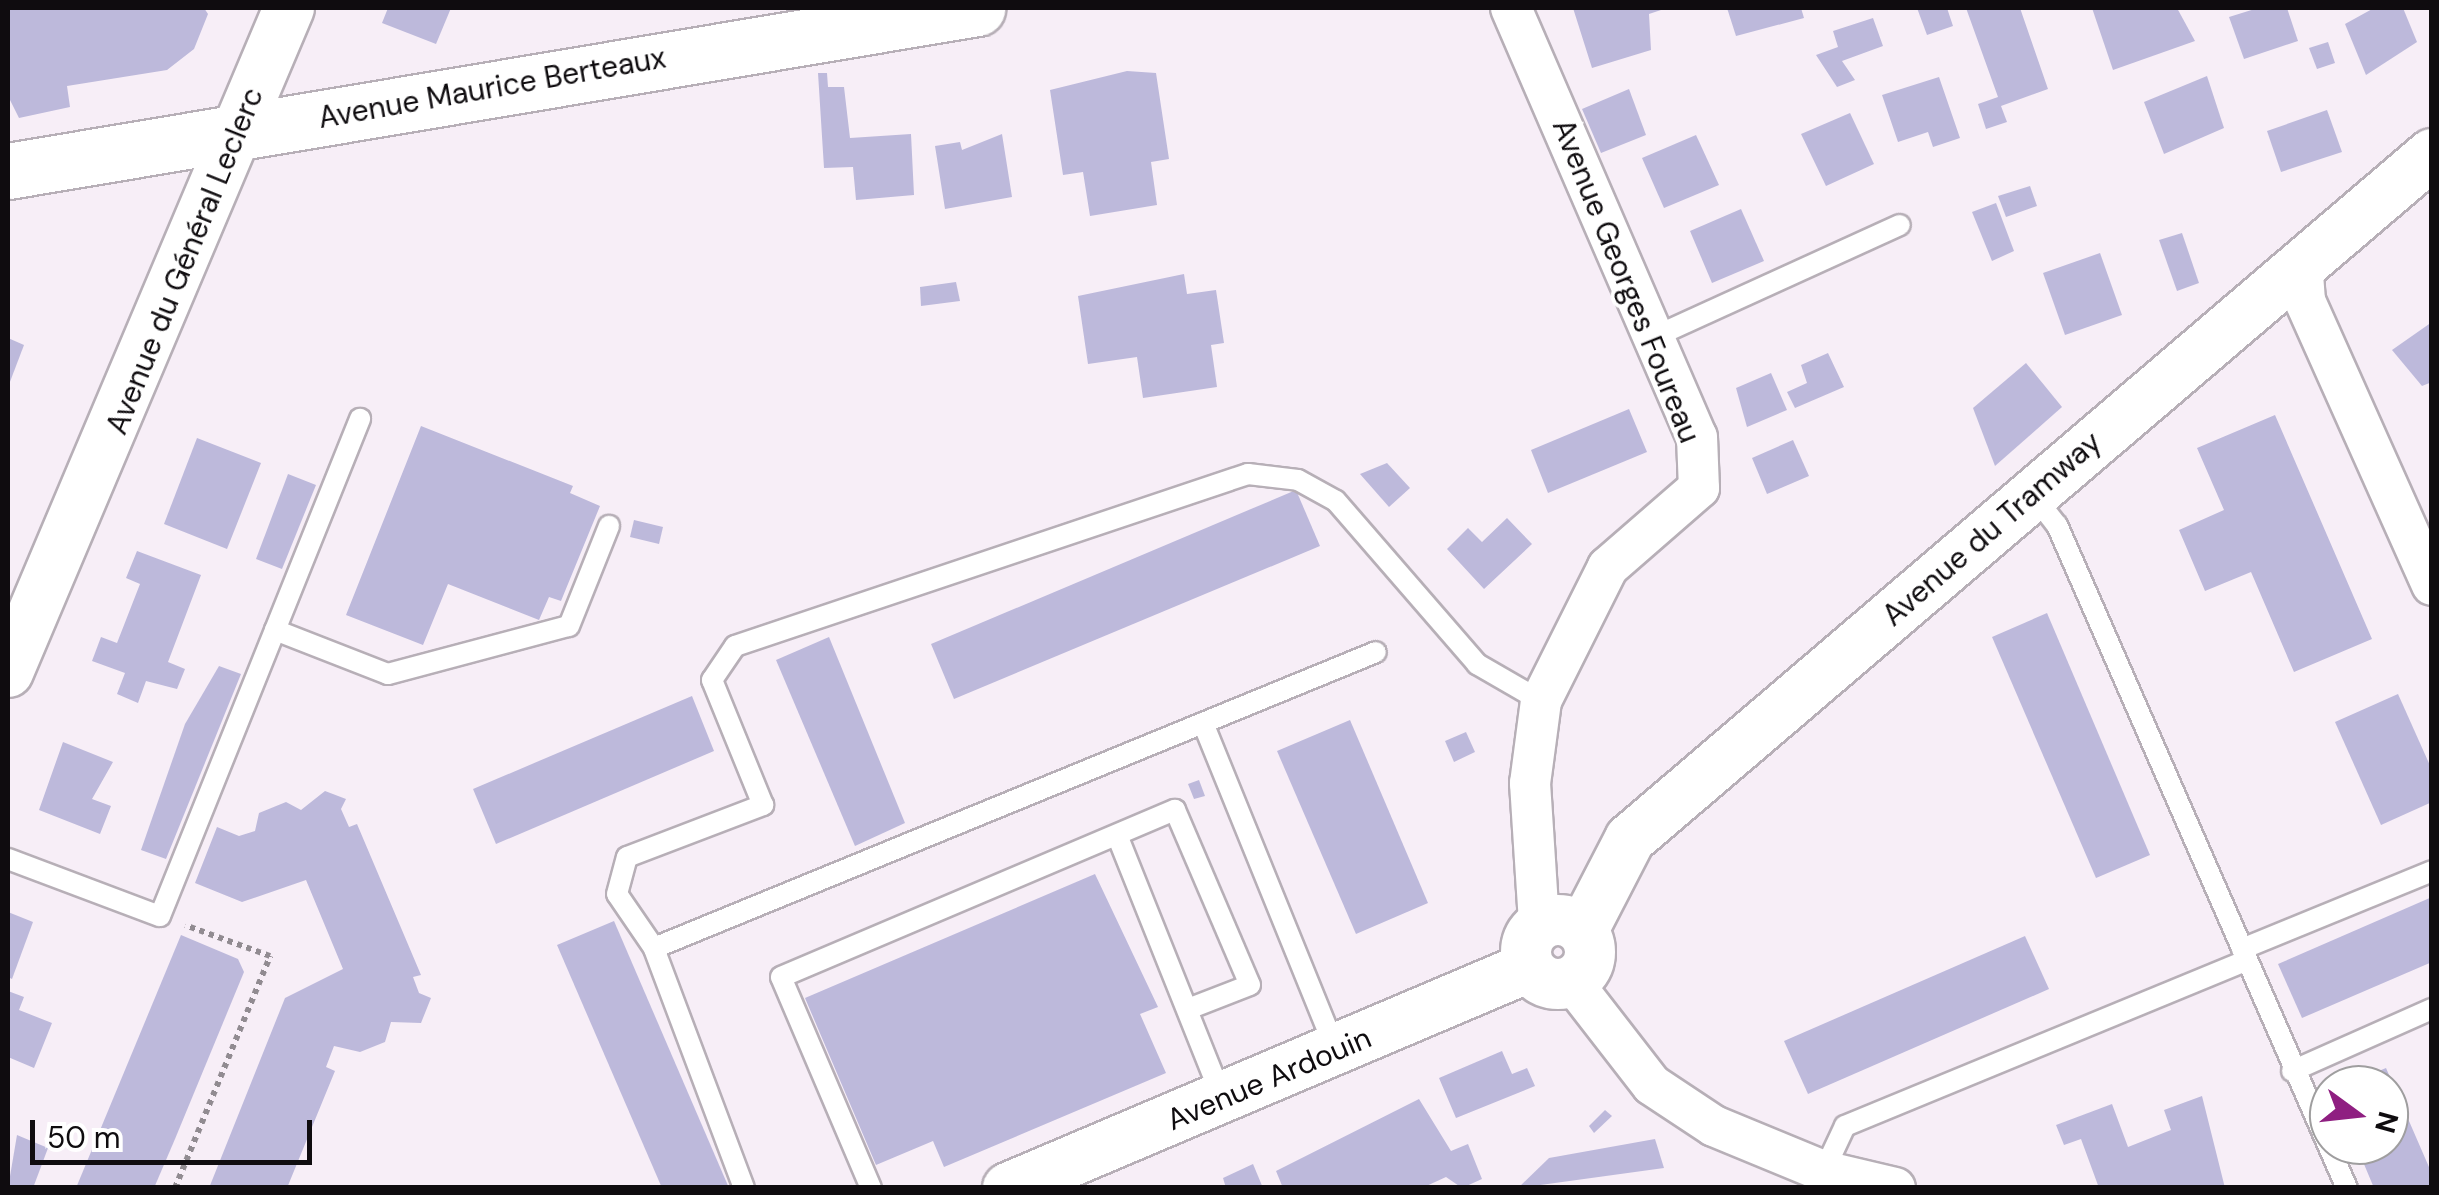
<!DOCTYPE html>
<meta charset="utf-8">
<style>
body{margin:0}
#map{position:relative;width:2439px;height:1195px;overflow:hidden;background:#f7eef7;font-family:"DM Sans",sans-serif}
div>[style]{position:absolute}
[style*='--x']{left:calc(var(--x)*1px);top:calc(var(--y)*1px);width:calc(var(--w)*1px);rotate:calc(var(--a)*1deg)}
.building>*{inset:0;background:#bdb9db}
.path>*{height:6px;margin-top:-3px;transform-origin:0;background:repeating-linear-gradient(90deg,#918b91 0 5px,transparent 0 10px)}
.roads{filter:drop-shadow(2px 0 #b7afb7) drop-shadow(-2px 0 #b7afb7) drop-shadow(0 2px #b7afb7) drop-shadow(0 -2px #b7afb7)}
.service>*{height:20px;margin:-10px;padding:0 10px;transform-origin:10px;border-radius:10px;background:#fff}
.minor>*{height:40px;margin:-20px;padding:0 20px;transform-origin:20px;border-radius:20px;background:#fff}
.tertiary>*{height:50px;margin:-25px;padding:0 25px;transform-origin:25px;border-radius:25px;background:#fff}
.tertiary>.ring{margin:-25px;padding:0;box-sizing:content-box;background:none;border:50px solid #fff;border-radius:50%}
.secondary>*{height:55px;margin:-27.5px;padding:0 27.5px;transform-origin:27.5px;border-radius:27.5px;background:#fff}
span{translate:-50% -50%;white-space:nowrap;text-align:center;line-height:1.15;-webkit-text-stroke:8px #fff;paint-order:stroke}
.street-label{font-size:30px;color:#0f0c0f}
.frame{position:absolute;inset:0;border:10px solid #0f0c0f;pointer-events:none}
.north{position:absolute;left:2309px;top:1065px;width:100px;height:100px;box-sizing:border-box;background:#fff;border:2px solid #9f9e9f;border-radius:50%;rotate:105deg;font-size:28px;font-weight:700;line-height:40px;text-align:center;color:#0f0c0f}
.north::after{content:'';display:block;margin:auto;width:35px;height:45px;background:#8f1f81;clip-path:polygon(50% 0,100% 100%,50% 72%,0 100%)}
.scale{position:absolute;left:30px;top:1120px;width:282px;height:45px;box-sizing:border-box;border:5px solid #0f0c0f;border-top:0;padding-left:12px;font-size:30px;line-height:35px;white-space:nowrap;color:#0f0c0f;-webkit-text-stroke:8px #fff;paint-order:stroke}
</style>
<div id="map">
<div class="building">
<i style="clip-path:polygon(9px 8px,204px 8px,208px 14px,194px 49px,167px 70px,67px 86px,70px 107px,19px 118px,8px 96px)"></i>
<i style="clip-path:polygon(388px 8px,451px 8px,436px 44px,382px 23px)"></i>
<i style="clip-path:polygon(1573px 8px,1667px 8px,1649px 14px,1651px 50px,1592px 68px)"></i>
<i style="clip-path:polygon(1727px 8px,1801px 8px,1804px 18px,1736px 36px)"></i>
<i style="clip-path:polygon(1917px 8px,1947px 8px,1953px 26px,1927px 35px)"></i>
<i style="clip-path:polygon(1966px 8px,2020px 8px,2048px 89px,2001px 106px,2007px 122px,1986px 129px,1978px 104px,1998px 97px)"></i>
<i style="clip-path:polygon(2092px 8px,2177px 8px,2195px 41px,2113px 70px)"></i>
<i style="clip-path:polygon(2258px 8px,2287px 8px,2298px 41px,2244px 59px,2229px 17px)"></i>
<i style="clip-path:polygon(2374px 8px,2403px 8px,2417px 42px,2366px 75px,2345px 24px)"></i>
<i style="clip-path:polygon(1873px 18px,1883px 46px,1842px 61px,1855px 80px,1837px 87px,1816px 55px,1838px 47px,1833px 31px)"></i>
<i style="clip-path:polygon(2328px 42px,2335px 63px,2317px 69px,2309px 48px)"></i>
<i style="clip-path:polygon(1127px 71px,1156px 73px,1169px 159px,1151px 162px,1157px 205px,1090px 216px,1083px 172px,1063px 175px,1050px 90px)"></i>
<i style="clip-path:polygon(818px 73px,827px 73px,828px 87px,844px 87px,850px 138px,911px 134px,914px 195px,856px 200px,853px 167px,824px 168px)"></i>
<i style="clip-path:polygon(2207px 76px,2224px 128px,2164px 154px,2144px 102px)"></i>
<i style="clip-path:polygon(1939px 77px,1960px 138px,1933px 147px,1928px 132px,1898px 142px,1882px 95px)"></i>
<i style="clip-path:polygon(1629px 89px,1646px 135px,1601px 153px,1582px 109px)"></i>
<i style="clip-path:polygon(2327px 110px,2342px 152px,2281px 172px,2267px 131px)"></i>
<i style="clip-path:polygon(1850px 113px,1874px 164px,1826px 186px,1801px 134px)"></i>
<i style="clip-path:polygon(1002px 134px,1012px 197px,945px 209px,935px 146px,960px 142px,962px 150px)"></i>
<i style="clip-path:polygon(1696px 135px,1719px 185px,1664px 208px,1642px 158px)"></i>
<i style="clip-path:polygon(2030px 186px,2037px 206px,2006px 217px,1998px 196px)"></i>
<i style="clip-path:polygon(1996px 203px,2014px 251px,1992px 261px,1972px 212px)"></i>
<i style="clip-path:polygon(1741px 209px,1764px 261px,1712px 283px,1690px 231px)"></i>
<i style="clip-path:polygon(2182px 233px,2199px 283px,2177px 291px,2159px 240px)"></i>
<i style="clip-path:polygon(2100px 253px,2122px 315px,2065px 335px,2043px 273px)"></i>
<i style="clip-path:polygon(1184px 274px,1187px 294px,1216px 290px,1224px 343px,1211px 345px,1217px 387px,1143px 398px,1137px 357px,1088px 364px,1078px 296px)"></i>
<i style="clip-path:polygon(956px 282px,960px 301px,921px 306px,920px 287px)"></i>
<i style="clip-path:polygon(2432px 322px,2432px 382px,2422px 386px,2392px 350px)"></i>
<i style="clip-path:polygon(8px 338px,24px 345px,8px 387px)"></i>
<i style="clip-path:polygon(1828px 353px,1844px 387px,1795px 408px,1787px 392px,1807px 383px,1801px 365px)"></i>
<i style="clip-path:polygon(2026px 363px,2062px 407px,1995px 466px,1973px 408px)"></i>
<i style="clip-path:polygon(1771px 373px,1787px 410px,1747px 427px,1736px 388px)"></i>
<i style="clip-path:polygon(1629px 409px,1647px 452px,1548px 493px,1531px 450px)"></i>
<i style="clip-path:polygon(2275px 415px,2372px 639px,2294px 672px,2251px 572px,2205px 591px,2179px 530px,2224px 510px,2197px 448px)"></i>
<i style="clip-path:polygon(421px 426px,573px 486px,570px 493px,600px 506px,561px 601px,549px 597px,539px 620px,448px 584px,423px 645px,346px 615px)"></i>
<i style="clip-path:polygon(197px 438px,261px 463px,227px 549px,164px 524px)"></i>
<i style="clip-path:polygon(1793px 440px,1809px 476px,1767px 494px,1752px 458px)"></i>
<i style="clip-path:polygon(1387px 463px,1410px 488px,1389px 507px,1360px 474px)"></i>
<i style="clip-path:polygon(288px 474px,316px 485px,282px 569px,256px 559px)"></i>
<i style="clip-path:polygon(1296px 490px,1320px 546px,954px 699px,931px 644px)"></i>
<i style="clip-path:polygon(1507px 518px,1532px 544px,1484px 589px,1447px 549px,1468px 528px,1482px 542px)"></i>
<i style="clip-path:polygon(634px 520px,663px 527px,659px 544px,630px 537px)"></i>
<i style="clip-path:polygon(137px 551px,201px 575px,168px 662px,185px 669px,177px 689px,146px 681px,138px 703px,117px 694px,125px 673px,92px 661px,101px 637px,117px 643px,140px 584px,126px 578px)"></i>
<i style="clip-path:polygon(2047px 613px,2150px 855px,2096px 878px,1992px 637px)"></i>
<i style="clip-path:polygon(829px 637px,905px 823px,855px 846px,776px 660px)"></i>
<i style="clip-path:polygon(219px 666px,241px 674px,166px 859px,141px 850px,185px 724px)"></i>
<i style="clip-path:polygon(2398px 694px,2432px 770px,2432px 802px,2381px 825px,2335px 722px)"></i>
<i style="clip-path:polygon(692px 696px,714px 751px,496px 844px,473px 789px)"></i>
<i style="clip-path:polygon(1350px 720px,1428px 903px,1356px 934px,1277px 751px)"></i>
<i style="clip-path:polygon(1466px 732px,1475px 752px,1454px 762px,1445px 741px)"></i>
<i style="clip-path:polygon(63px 742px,113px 762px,92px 799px,111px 806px,100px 834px,39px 810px)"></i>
<i style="clip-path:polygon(1199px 780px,1205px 796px,1194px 799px,1188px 784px)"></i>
<i style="clip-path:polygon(325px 791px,346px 799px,341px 809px,349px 827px,357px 824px,421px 975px,413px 977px,419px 993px,431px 998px,421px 1023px,391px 1022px,385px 1042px,360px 1052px,334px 1046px,326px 1067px,335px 1071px,287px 1188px,209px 1188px,285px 998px,343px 969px,306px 880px,242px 902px,195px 883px,217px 827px,239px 836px,255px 831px,259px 813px,286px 802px,301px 810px)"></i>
<i style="clip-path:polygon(1095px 874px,1158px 1007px,1140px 1014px,1166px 1073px,944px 1167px,933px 1141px,876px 1165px,805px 998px)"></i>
<i style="clip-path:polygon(2432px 897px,2432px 962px,2302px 1018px,2278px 964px)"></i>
<i style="clip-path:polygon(8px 912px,33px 922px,12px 979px,8px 977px)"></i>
<i style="clip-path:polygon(614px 921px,729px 1188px,662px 1188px,557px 945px)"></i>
<i style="clip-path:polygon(181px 935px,238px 959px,244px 972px,175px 1139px,154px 1188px,76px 1188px)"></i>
<i style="clip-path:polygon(2025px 936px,2049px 989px,1808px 1094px,1784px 1041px)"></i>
<i style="clip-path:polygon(8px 991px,24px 997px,19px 1010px,52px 1023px,34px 1068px,8px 1057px)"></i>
<i style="clip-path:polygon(1502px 1051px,1512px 1074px,1527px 1068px,1535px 1086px,1456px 1118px,1439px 1078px)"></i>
<i style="clip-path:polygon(2386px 1068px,2432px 1174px,2432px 1188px,2374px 1188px,2356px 1145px,2389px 1145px,2389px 1085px,2345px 1085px)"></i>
<i style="clip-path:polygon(2202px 1096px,2225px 1188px,2099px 1188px,2081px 1139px,2064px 1145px,2056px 1125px,2112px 1104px,2128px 1147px,2171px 1130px,2164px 1110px)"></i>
<i style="clip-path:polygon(1419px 1099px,1451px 1151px,1468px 1144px,1482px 1179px,1462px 1188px,1446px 1177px,1422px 1188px,1283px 1188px,1276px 1171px)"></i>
<i style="clip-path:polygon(1605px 1110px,1612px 1116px,1594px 1133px,1589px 1126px)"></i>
<i style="clip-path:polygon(17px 1135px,48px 1148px,33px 1188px,8px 1188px)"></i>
<i style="clip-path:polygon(1655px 1139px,1664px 1168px,1518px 1188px,1549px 1158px)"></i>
<i style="clip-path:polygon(1253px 1164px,1263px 1188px,1226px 1188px,1223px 1178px)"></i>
</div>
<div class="path">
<i style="--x:175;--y:1188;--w:251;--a:-67.7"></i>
<i style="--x:270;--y:956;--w:90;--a:-160"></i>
</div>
<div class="roads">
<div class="service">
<i style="--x:1654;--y:337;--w:270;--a:-24.5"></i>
<i style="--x:2034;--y:496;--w:37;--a:52"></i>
<i style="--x:2057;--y:525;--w:724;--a:66.38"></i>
<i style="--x:275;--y:630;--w:121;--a:21.3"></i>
<i style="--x:388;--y:674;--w:187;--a:-14.9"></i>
<i style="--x:569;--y:626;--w:108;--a:-68.2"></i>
<i style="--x:1203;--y:723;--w:354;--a:67.9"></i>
<i style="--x:1117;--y:835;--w:283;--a:68.2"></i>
<i style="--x:8;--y:859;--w:162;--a:20.6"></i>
<i style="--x:160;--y:916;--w:536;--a:-68.08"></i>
<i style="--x:654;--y:948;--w:780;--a:-22.29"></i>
<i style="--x:2242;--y:949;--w:205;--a:-22.3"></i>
<i style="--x:2292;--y:1071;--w:153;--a:-23.9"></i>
<i style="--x:1822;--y:1175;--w:54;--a:-64.9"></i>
<i style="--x:1845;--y:1126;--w:434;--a:-22.4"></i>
<i style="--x:744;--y:1188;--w:256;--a:-110.6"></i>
<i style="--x:654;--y:948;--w:65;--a:-124.4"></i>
<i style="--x:617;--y:894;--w:38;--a:-75"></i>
<i style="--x:627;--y:857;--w:146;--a:-20.9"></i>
<i style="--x:763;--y:805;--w:135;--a:-112.2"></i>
<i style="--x:712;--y:680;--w:41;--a:-55.9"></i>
<i style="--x:735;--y:646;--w:541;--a:-18.54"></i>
<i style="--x:1248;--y:474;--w:50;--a:6.8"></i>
<i style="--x:1298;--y:480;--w:43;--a:28.9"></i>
<i style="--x:1336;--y:501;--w:216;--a:49.1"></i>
<i style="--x:1477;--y:664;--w:74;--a:30"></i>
<i style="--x:871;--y:1188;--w:229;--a:-113.1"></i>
<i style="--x:781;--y:977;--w:428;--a:-23"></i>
<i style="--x:1175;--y:810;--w:190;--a:66.8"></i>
<i style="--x:1250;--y:985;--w:66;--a:158.8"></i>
</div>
<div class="minor">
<i style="--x:1511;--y:8;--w:468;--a:66.6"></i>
<i style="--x:1697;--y:437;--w:51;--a:87.8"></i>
<i style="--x:1699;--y:488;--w:121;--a:139"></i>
<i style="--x:1608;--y:567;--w:150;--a:116.6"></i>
<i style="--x:1541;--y:701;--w:83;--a:97.6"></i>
<i style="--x:1530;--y:783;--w:141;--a:86.3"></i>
<i style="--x:2302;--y:261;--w:40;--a:85.7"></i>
<i style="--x:2305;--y:301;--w:311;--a:65.9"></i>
<i style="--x:1572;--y:982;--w:130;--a:52.2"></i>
<i style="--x:1652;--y:1085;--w:74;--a:33.5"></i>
<i style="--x:1714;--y:1126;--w:118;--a:22.4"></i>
<i style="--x:1823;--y:1171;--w:74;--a:13.3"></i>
</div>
<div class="tertiary">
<i style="--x:8;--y:672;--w:721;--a:-67.06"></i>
<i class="ring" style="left:1526px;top:920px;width:14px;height:14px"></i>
<i style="--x:1583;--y:930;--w:102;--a:-62.7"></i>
<i style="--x:1630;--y:839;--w:1055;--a:-40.5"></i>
<i style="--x:1008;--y:1188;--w:566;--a:-22.99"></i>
</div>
<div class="secondary">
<i style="--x:8;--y:171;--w:983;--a:-9.55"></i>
</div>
</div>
<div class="street-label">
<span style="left:492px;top:88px;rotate:-10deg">Avenue Maurice Berteaux</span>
<span style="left:185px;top:261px;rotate:-68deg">Avenue du Général Leclerc</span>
<span style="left:1626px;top:281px;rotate:68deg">Avenue Georges Foureau</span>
<span style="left:1992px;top:529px;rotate:-41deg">Avenue du Tramway</span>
<span style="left:1269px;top:1079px;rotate:-23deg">Avenue Ardouin</span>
</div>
<div class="frame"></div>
<div class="north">N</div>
<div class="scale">50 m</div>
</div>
